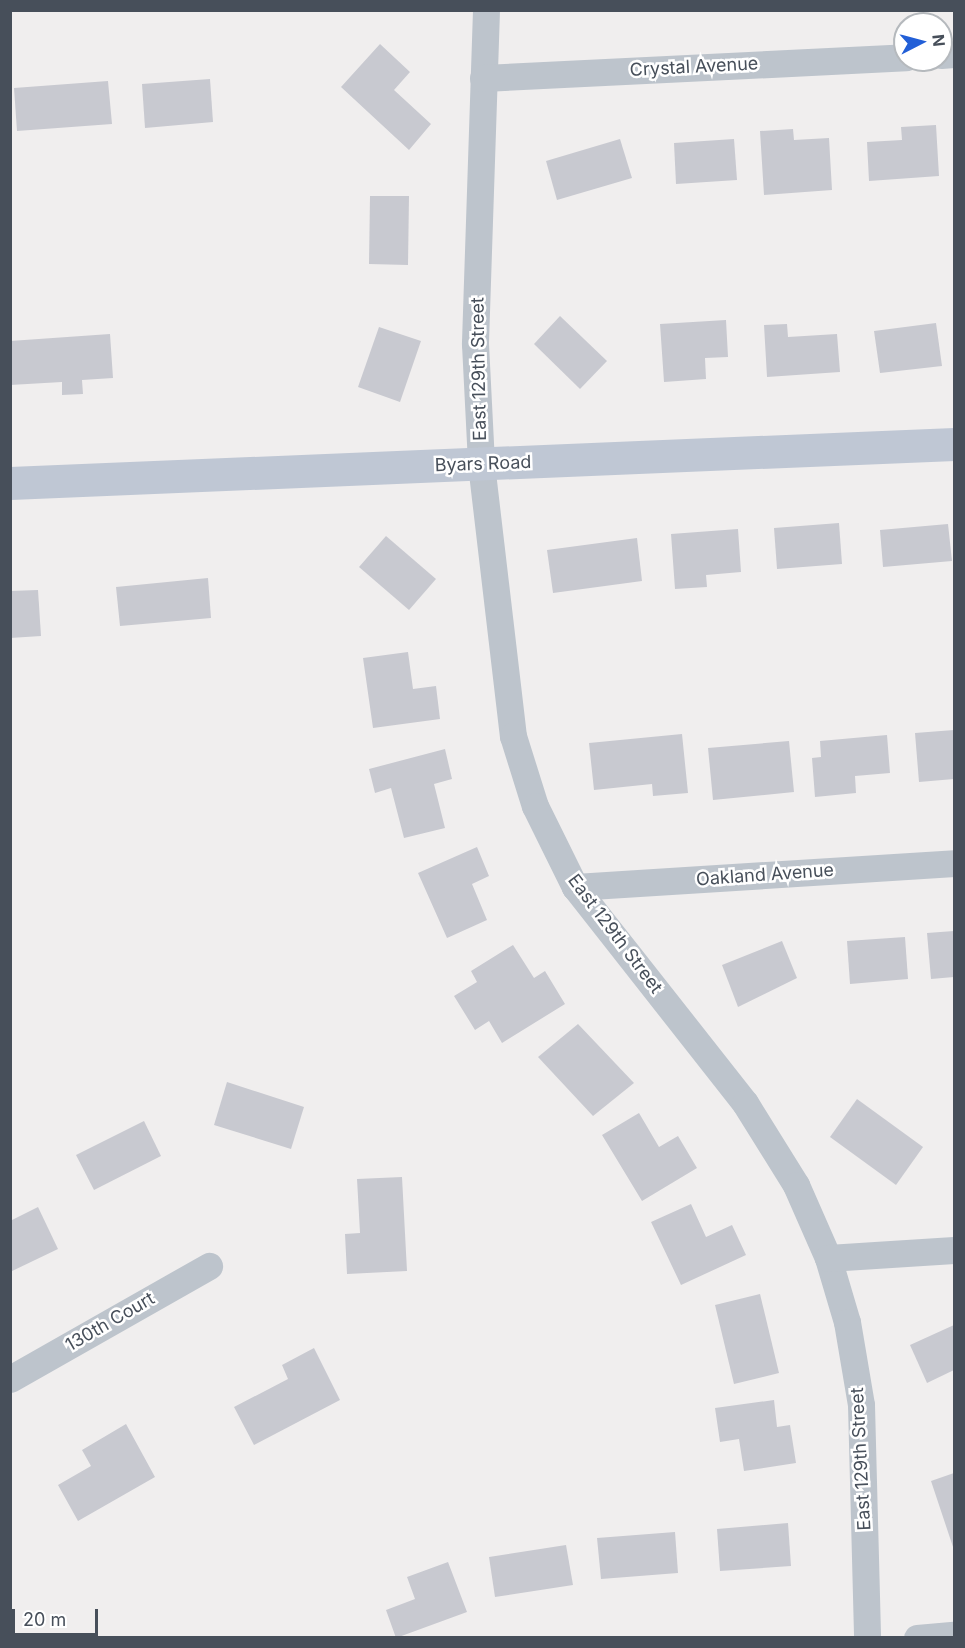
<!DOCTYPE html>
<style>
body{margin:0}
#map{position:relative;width:965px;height:1648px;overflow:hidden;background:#f0eeee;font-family:Inter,sans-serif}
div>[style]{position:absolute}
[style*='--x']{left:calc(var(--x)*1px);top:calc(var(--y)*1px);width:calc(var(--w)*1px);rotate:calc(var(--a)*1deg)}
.building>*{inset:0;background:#c8c9d0}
.street>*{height:27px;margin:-13.5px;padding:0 13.5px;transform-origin:13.5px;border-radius:13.5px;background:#bdc4cc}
.secondary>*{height:33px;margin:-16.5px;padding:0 16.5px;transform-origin:16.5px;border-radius:16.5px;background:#bfc7d4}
span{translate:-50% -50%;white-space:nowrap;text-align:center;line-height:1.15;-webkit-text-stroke:5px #fff;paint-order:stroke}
.street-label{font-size:18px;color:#474f5a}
.frame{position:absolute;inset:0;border:12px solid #474f5a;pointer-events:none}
.north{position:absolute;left:893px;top:12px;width:60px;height:60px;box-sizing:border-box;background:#fff;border:2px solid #b5b9bd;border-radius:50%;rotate:84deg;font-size:16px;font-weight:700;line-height:24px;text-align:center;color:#474f5a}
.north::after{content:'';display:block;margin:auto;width:21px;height:27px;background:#225fd7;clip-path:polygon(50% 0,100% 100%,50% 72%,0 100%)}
.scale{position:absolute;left:12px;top:1609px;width:86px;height:27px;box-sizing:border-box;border:3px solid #474f5a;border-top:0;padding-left:8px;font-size:18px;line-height:21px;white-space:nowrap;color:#474f5a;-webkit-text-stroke:4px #fff;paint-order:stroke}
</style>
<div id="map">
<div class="building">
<i style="clip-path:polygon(380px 44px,410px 72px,394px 90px,431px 124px,409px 150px,341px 87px)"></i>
<i style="clip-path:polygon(210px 79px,213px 122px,145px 128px,142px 84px)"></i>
<i style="clip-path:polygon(108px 81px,112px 124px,17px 131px,14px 88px)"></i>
<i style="clip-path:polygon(936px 125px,939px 176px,869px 181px,867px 142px,902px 140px,901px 127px)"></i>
<i style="clip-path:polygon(793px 129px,794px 140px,829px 138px,832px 190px,764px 195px,760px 131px)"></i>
<i style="clip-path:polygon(620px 139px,632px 178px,557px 200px,546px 161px)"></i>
<i style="clip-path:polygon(734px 139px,737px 180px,676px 184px,674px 143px)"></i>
<i style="clip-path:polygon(370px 196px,409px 196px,408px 265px,369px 264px)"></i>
<i style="clip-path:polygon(560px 316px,607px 361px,580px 389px,534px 344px)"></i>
<i style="clip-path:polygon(726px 320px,728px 357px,705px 358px,706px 379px,664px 382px,660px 324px)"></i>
<i style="clip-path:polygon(936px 323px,942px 366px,880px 373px,874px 331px)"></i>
<i style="clip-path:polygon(787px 324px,788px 337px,837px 334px,840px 372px,767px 377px,764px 325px)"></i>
<i style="clip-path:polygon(379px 327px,421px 341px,400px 402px,358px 387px)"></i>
<i style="clip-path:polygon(110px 334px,113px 378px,82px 380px,83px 394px,62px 395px,62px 382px,10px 385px,10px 341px)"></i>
<i style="clip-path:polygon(839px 523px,842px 564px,777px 569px,774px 528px)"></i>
<i style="clip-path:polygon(948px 524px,952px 561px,883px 567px,880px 530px)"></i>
<i style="clip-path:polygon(738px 529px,741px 572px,706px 575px,707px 587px,675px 589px,671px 534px)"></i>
<i style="clip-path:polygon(386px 536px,436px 579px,409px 610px,359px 567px)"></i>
<i style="clip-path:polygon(637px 538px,642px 581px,553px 593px,547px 550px)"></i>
<i style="clip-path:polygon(208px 578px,211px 618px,120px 626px,116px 587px)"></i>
<i style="clip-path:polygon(38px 590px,41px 636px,10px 638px,10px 591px)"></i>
<i style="clip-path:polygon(408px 652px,413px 689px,436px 686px,440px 719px,373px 728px,363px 658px)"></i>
<i style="clip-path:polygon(954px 730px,954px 779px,919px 782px,915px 733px)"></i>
<i style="clip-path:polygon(682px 734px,688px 793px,653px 796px,652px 784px,594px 790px,589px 743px)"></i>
<i style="clip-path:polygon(887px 735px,890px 773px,855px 776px,856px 793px,815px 797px,812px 758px,821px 757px,820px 741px)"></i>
<i style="clip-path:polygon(789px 741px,794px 792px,713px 800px,708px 748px)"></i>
<i style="clip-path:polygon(445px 749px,452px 779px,434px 784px,445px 828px,404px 838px,391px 788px,375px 793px,369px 769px)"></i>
<i style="clip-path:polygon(477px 847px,489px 876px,472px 884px,487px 920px,447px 938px,418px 873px)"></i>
<i style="clip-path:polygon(954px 931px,954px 977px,931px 979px,927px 933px)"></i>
<i style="clip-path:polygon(905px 937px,908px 979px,850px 984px,847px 941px)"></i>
<i style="clip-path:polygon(782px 941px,797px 978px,738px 1007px,722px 965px)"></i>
<i style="clip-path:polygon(513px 945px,534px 978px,545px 971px,565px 1004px,502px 1043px,489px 1021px,475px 1030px,454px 996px,477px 982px,471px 971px)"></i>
<i style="clip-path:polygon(578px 1024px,634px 1083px,593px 1116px,538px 1057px)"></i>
<i style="clip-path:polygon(227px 1082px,304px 1107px,291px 1149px,214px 1125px)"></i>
<i style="clip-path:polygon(857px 1099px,923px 1147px,896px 1185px,830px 1137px)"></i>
<i style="clip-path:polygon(639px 1113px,659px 1147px,678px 1136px,697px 1168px,642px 1201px,602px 1135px)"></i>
<i style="clip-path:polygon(144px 1121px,161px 1156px,94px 1190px,76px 1155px)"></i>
<i style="clip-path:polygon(402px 1177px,407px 1271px,347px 1274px,345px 1234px,360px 1233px,357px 1179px)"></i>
<i style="clip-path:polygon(691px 1204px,706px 1237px,732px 1225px,746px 1255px,681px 1285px,651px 1222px)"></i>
<i style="clip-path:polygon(38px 1207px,58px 1249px,10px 1272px,10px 1221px)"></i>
<i style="clip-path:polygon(760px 1294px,779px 1373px,734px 1384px,715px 1305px)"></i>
<i style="clip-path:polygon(954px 1325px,954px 1370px,927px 1383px,910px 1345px)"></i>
<i style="clip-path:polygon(314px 1348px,340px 1400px,254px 1445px,234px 1407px,288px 1379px,282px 1365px)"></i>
<i style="clip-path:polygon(774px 1400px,777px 1427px,790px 1425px,796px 1463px,744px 1471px,739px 1439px,720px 1442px,715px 1408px)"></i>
<i style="clip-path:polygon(126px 1424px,155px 1477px,78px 1521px,58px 1485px,91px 1466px,82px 1450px)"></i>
<i style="clip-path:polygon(954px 1473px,954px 1550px,931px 1481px)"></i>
<i style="clip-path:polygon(788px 1523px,791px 1566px,720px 1571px,717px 1529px)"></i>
<i style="clip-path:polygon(675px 1532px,678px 1573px,601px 1579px,597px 1538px)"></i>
<i style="clip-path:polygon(566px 1545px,573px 1585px,495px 1597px,489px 1557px)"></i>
<i style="clip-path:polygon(448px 1562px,467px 1612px,396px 1638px,386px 1610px,415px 1599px,407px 1577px)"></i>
</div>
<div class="street">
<i style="--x:486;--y:10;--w:334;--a:91.9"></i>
<i style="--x:475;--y:344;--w:120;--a:87.1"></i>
<i style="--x:481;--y:464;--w:274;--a:83.3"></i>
<i style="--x:513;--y:736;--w:73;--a:72.6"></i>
<i style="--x:535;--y:806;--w:90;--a:63.7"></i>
<i style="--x:575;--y:887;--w:275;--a:51.8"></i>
<i style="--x:745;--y:1103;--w:97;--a:58.1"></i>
<i style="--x:796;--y:1185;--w:80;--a:66.3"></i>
<i style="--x:828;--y:1258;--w:67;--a:73.5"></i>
<i style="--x:847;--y:1322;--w:84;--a:80.4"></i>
<i style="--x:861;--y:1405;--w:233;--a:88.5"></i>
<i style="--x:941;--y:55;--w:13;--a:-4"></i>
<i style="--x:483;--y:78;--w:423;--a:-2.8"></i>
<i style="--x:575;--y:887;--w:380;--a:-3.6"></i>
<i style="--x:828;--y:1258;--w:126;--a:-3.6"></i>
<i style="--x:10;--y:1379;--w:229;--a:-29.6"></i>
<i style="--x:917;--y:1638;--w:37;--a:-5"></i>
</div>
<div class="secondary">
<i style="--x:10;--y:483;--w:945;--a:-2.37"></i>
</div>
<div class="street-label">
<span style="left:694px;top:67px;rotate:-3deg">Crystal Avenue</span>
<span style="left:479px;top:369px;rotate:-91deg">East 129th Street</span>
<span style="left:483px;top:464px;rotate:-2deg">Byars Road</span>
<span style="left:765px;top:875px;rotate:-4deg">Oakland Avenue</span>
<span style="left:615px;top:934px;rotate:53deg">East 129th Street</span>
<span style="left:110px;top:1322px;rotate:-30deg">130th Court</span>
<span style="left:861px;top:1459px;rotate:-93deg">East 129th Street</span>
</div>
<div class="frame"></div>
<div class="north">N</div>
<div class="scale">20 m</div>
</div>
